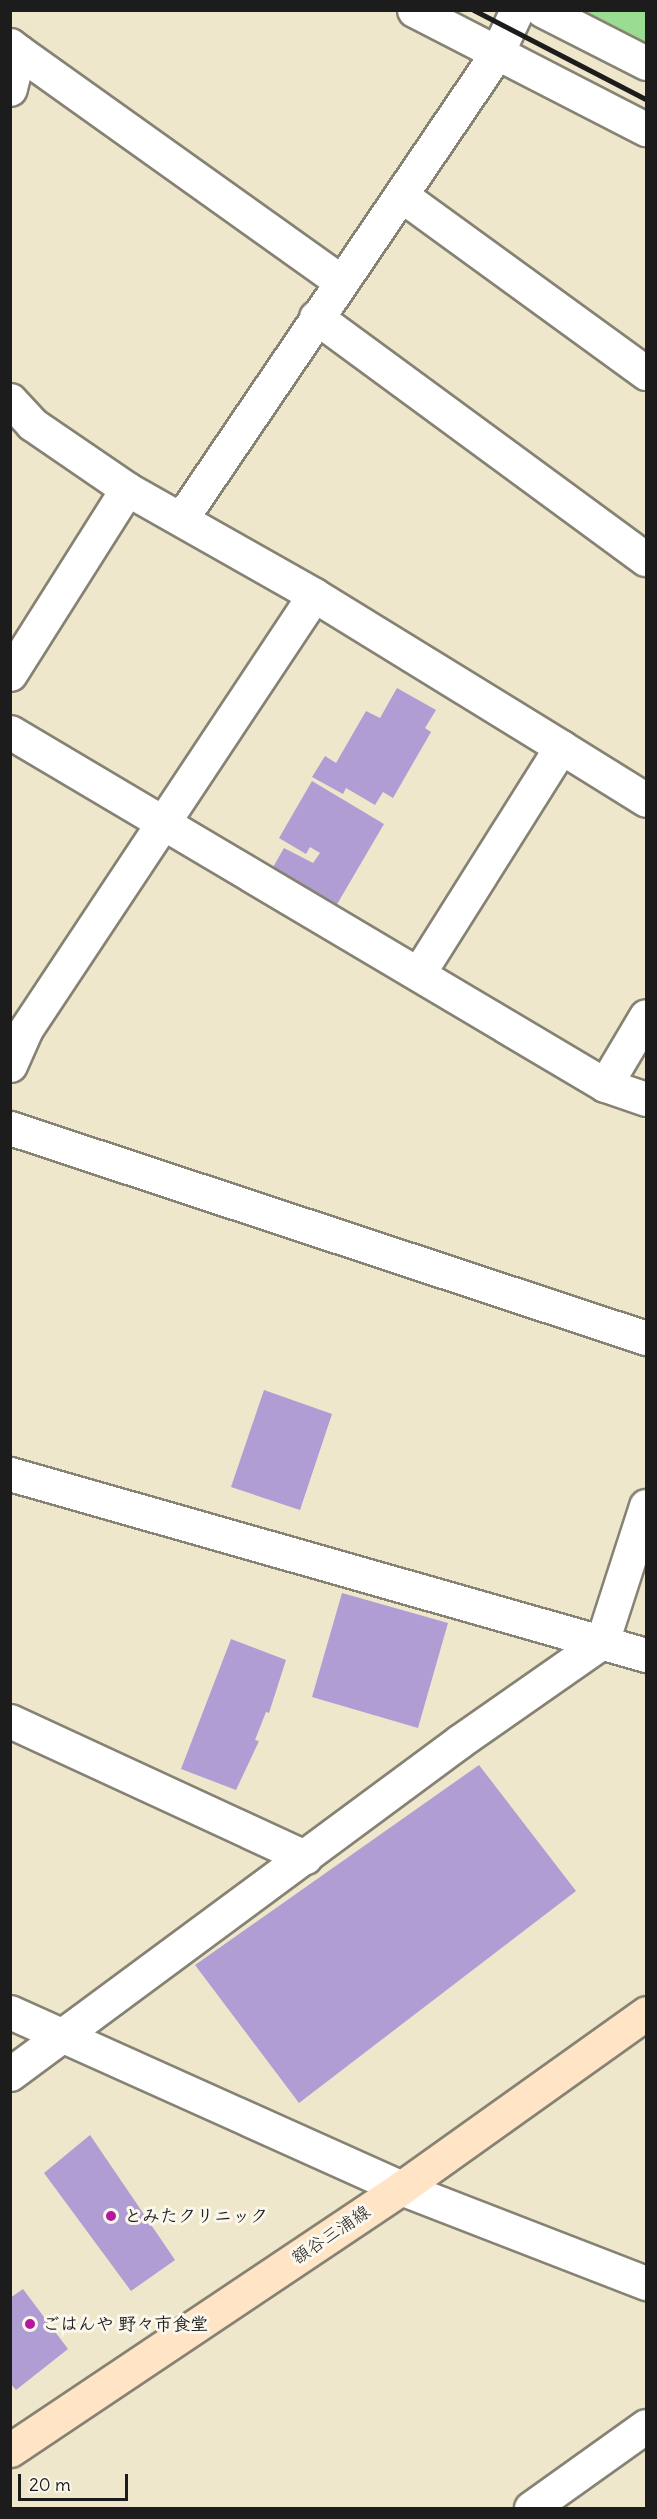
<!DOCTYPE html>
<meta charset="utf-8">
<style>
body{margin:0}
#map{position:relative;width:657px;height:2519px;overflow:hidden;background:#efe7cb;font-family:Delius,"Klee One",sans-serif}
div>[style]{position:absolute}
[style*='--x']{left:calc(var(--x)*1px);top:calc(var(--y)*1px);width:calc(var(--w)*1px);rotate:calc(var(--a)*1deg)}
.green>*{inset:0;background:#9bdc93}
.building>*{inset:0;background:#b09dd4}
.roads{filter:drop-shadow(2px 0 #868274) drop-shadow(-2px 0 #868274) drop-shadow(0 2px #868274) drop-shadow(0 -2px #868274)}
.minor>*{height:33px;margin:-16.5px;padding:0 16.5px;transform-origin:16.5px;border-radius:16.5px;background:#fff}
.tertiary>*{height:33px;margin:-16.5px;padding:0 16.5px;transform-origin:16.5px;border-radius:16.5px;background:#fff}
.secondary>*{height:33px;margin:-16.5px;padding:0 16.5px;transform-origin:16.5px;border-radius:16.5px;background:#ffe4c6}
.rail>*{height:4.5px;margin:-2.25px;padding:0 2.25px;transform-origin:2.25px;border-radius:2.25px;background:#1c1c1c}
.dots>*{width:16px;height:16px;translate:-50% -50%;box-sizing:border-box;border:3px solid #fbf7ec;border-radius:50%}
span{translate:-50% -50%;white-space:nowrap;text-align:center;line-height:1.15;-webkit-text-stroke:6px #fbf7ec;paint-order:stroke}
.poi-label{font-size:18px;color:#1c1c1c;font-weight:700}
.left{translate:0 -50%;text-align:left}
.street-label{font-size:18px;color:#1c1c1c}
.frame{position:absolute;inset:0;border:12px solid #1c1c1c;pointer-events:none}
.scale{position:absolute;left:18px;top:2474px;width:110px;height:27px;box-sizing:border-box;border:3px solid #1c1c1c;border-top:0;padding-left:8px;font-size:18px;line-height:21px;white-space:nowrap;color:#1c1c1c;-webkit-text-stroke:4px #fbf7ec;paint-order:stroke}
</style>
<div id="map">
<div class="green">
<i style="clip-path:polygon(579px 11px,646px 11px,646px 44px)"></i>
</div>
<div class="building">
<i style="clip-path:polygon(397px 688px,436px 710px,425px 728px,431px 732px,393px 798px,383px 792px,375px 805px,346px 788px,343px 794px,312px 777px,325px 756px,336px 763px,366px 711px,380px 718px)"></i>
<i style="clip-path:polygon(312px 781px,384px 824px,336px 906px,272px 869px,284px 848px,313px 863px,320px 853px,310px 847px,306px 854px,279px 838px)"></i>
<i style="clip-path:polygon(264px 1390px,332px 1414px,300px 1510px,231px 1487px)"></i>
<i style="clip-path:polygon(342px 1593px,448px 1623px,418px 1728px,312px 1697px)"></i>
<i style="clip-path:polygon(231px 1639px,286px 1660px,269px 1713px,266px 1712px,255px 1740px,259px 1741px,236px 1790px,181px 1769px)"></i>
<i style="clip-path:polygon(479px 1765px,576px 1891px,299px 2103px,195px 1965px)"></i>
<i style="clip-path:polygon(90px 2135px,175px 2260px,131px 2291px,44px 2173px)"></i>
<i style="clip-path:polygon(23px 2289px,68px 2349px,16px 2390px,10px 2383px,10px 2298px)"></i>
</div>
<div class="roads">
<div class="minor">
<i style="--x:414;--y:10;--w:261;--a:27.2"></i>
<i style="--x:542;--y:10;--w:117;--a:27"></i>
<i style="--x:10;--y:45;--w:11;--a:38"></i>
<i style="--x:19;--y:52;--w:38;--a:104"></i>
<i style="--x:19;--y:52;--w:394;--a:35.5"></i>
<i style="--x:401;--y:195;--w:303;--a:36"></i>
<i style="--x:316;--y:317;--w:409;--a:36.3"></i>
<i style="--x:10;--y:400;--w:33;--a:47"></i>
<i style="--x:32;--y:424;--w:115;--a:34.4"></i>
<i style="--x:127;--y:489;--w:215;--a:29.5"></i>
<i style="--x:314;--y:595;--w:290;--a:31.6"></i>
<i style="--x:561;--y:747;--w:268;--a:122.2"></i>
<i style="--x:181;--y:519;--w:563;--a:-55.86"></i>
<i style="--x:497;--y:53;--w:47;--a:-65.1"></i>
<i style="--x:10;--y:674;--w:219;--a:-57.7"></i>
<i style="--x:10;--y:732;--w:692;--a:30.68"></i>
<i style="--x:605;--y:1085;--w:43;--a:18.9"></i>
<i style="--x:561;--y:747;--w:100;--a:31.9"></i>
<i style="--x:10;--y:1065;--w:39;--a:-66"></i>
<i style="--x:26;--y:1029;--w:521;--a:-56.43"></i>
<i style="--x:605;--y:1085;--w:80;--a:-59.3"></i>
<i style="--x:10;--y:1474;--w:661;--a:15.89"></i>
<i style="--x:10;--y:1721;--w:325;--a:24.8"></i>
<i style="--x:10;--y:2074;--w:560;--a:-36.5"></i>
<i style="--x:460;--y:1741;--w:173;--a:-34.9"></i>
<i style="--x:602;--y:1642;--w:143;--a:-72.1"></i>
<i style="--x:531;--y:2508;--w:141;--a:-35.5"></i>
</div>
<div class="tertiary">
<i style="--x:10;--y:1128;--w:670;--a:18.27"></i>
<i style="--x:10;--y:2012;--w:429;--a:24.2"></i>
<i style="--x:401;--y:2188;--w:263;--a:21.2"></i>
</div>
<div class="secondary">
<i style="--x:10;--y:2450;--w:471;--a:-33.8"></i>
<i style="--x:401;--y:2188;--w:301;--a:-35.5"></i>
</div>
</div>
<div class="rail">
<i style="--x:474;--y:10;--w:194;--a:27.4"></i>
</div>
<div class="dots">
<i style="left:111px;top:2216px;background:#b5179e"></i>
<i style="left:30px;top:2324px;background:#b5179e"></i>
</div>
<div class="poi-label">
<span class="left" style="left:124px;top:2216px">とみたクリニック</span>
<span class="left" style="left:42px;top:2324px">ごはんや 野々市食堂</span>
</div>
<div class="street-label">
<span style="left:331px;top:2235px;rotate:-34deg">額谷三浦線</span>
</div>
<div class="frame"></div>
<div class="scale">20 m</div>
</div>
